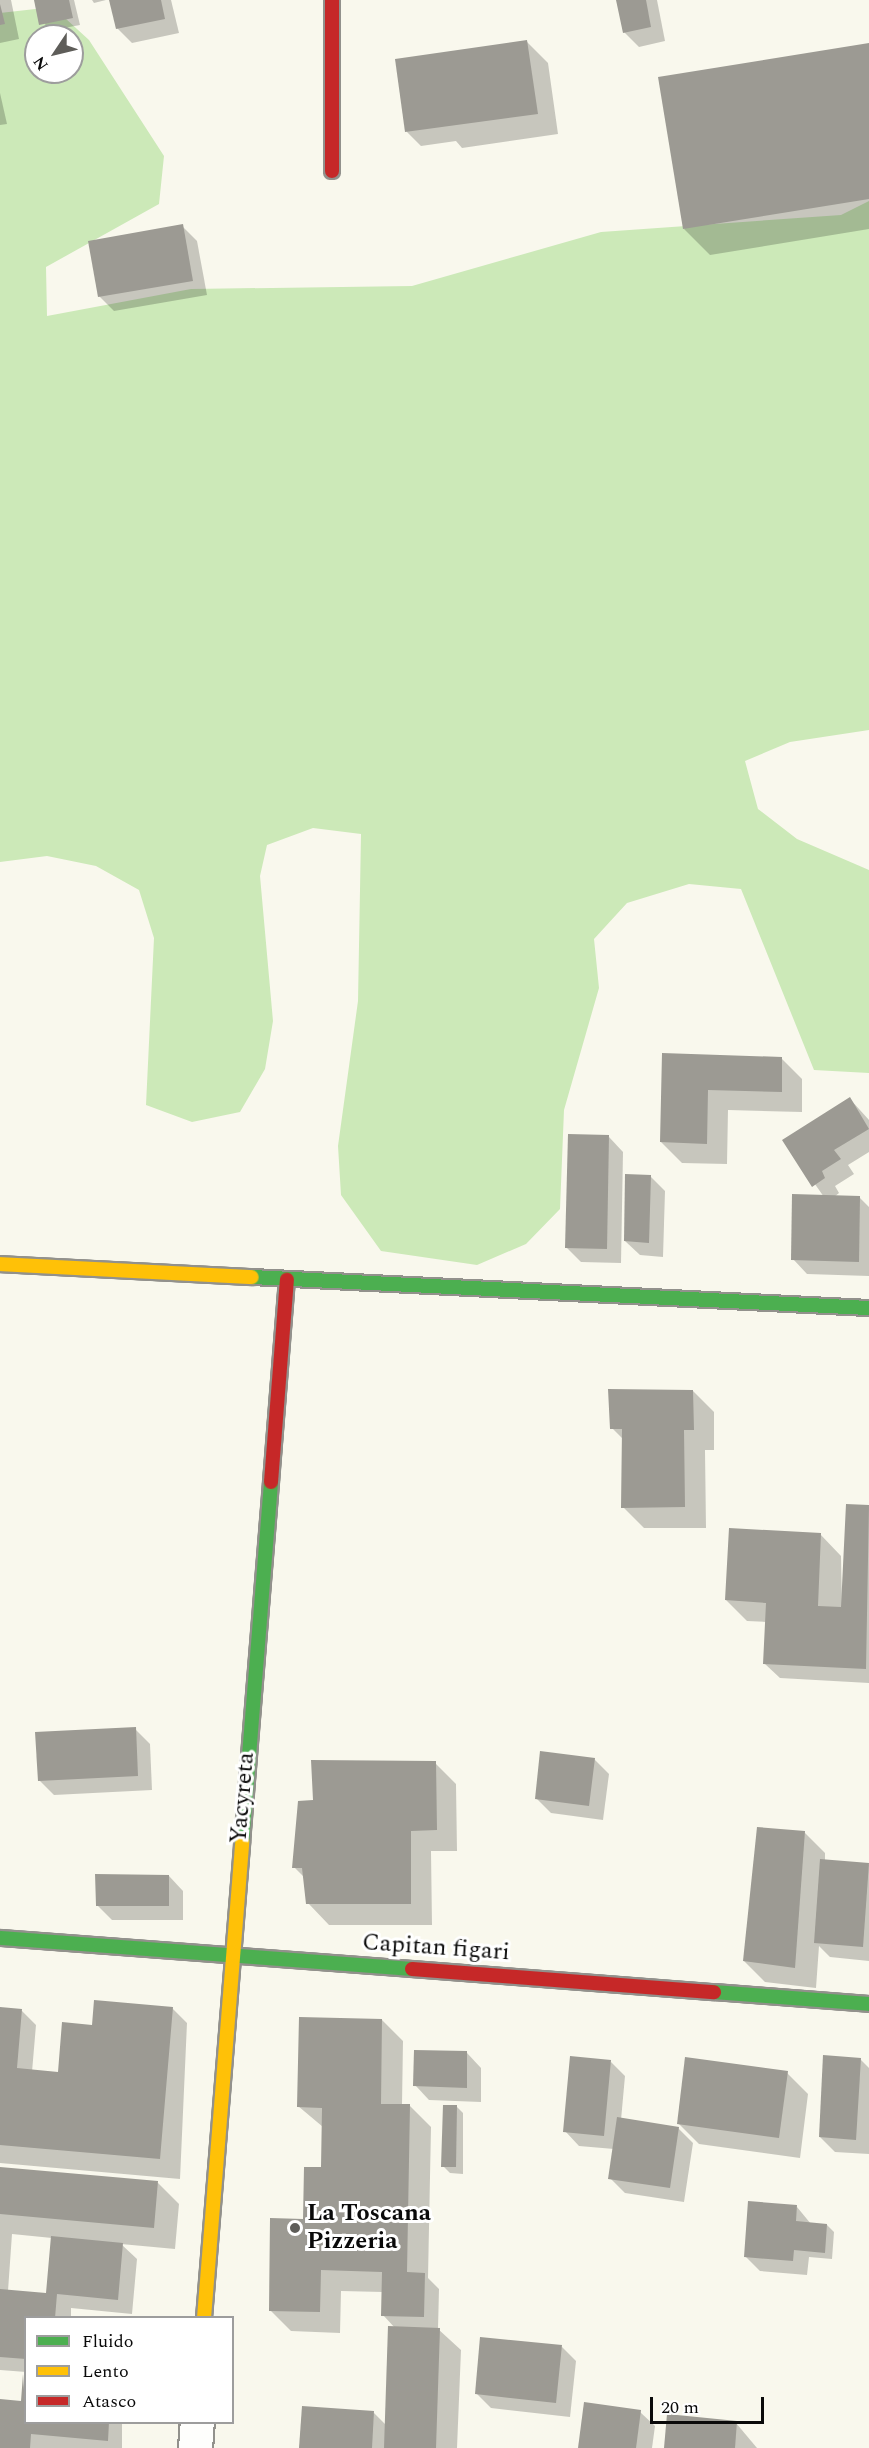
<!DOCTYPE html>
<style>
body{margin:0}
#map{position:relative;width:869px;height:2448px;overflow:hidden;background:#f9f8ed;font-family:Spectral,serif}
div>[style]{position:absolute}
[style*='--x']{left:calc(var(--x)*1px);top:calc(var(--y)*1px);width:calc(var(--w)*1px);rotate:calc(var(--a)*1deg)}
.forest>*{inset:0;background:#cce9b8}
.shadow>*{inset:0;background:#0003}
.building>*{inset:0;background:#9c9a93}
.roads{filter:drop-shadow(2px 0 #92918c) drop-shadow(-2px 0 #92918c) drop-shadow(0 2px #92918c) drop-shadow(0 -2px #92918c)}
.street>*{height:33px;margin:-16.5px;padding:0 16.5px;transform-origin:16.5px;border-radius:16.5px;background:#fefefc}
.fast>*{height:14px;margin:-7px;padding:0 7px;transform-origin:7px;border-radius:7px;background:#4caf50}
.slow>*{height:14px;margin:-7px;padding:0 7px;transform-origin:7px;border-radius:7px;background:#ffc107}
.jam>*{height:14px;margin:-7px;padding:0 7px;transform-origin:7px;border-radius:7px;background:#c62828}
.dots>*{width:16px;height:16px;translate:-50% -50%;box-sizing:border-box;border:3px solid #fff;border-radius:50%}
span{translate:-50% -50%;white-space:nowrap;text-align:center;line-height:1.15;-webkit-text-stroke:6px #fff;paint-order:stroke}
.street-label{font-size:24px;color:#0a0a0a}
.poi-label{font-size:24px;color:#0a0a0a;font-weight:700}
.left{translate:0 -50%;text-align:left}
.legend{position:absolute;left:24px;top:2316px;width:210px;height:108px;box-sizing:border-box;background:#fff;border:2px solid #9d9d9d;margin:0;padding:8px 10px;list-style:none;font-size:18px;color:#0a0a0a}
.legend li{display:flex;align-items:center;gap:12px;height:30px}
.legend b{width:30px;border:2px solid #9d9d9d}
.north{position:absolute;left:24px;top:24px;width:60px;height:60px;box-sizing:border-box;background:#fff;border:2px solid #9d9d9d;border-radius:50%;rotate:235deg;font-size:16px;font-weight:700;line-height:24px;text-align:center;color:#0a0a0a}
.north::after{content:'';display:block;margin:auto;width:21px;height:27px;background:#5e5d59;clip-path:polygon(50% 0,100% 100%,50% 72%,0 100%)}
.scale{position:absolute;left:650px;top:2397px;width:114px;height:27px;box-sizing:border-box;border:3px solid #0a0a0a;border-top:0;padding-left:8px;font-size:18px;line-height:21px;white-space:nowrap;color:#0a0a0a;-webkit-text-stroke:4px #fff;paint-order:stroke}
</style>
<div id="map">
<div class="forest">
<i style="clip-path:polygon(evenodd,53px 7px,89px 40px,164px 156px,159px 204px,46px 267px,47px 316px,191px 289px,412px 286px,601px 232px,841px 215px,869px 201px,869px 730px,790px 742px,745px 761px,758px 809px,797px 839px,869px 870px,869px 1073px,814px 1070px,741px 889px,689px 884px,627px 903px,594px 939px,599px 988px,564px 1110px,560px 1209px,526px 1244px,477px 1265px,381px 1251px,341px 1195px,338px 1146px,358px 1001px,361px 834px,313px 828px,267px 845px,260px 876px,273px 1021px,265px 1069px,240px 1112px,192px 1122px,146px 1105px,154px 938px,139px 890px,96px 866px,47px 856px,0 862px,0 13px,53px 7px,36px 36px,72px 36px,72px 72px,36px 72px,36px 36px)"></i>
</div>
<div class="shadow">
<i style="clip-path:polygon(0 0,11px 0,19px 39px,0 43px)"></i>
<i style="clip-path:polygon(35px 0,74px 0,80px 25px,48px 31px)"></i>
<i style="clip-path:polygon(92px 0,106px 0,94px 3px)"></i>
<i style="clip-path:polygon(111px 0,171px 0,179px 33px,132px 43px,117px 28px)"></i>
<i style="clip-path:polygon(617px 0,657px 0,665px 41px,639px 47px,624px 32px)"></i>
<i style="clip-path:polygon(527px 42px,548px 63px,558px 134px,462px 148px,456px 141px,421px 146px,407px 132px,396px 60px)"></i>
<i style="clip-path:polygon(869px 45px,869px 229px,710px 255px,684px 229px)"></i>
<i style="clip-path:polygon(0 93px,7px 124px,0 125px)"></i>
<i style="clip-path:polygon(182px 226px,197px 241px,207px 295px,114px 311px,99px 296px)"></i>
<i style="clip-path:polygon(663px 1055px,781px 1058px,802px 1079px,802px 1112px,728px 1110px,727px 1164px,682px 1163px,661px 1142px)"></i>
<i style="clip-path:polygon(850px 1099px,869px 1120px,869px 1152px,848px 1165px,854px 1174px,835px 1186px,839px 1193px,834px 1197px,860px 1198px,869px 1207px,869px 1276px,807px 1274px,793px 1259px,824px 1197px,784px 1140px)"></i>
<i style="clip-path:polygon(609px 1137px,623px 1152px,621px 1263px,581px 1262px,566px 1247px)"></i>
<i style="clip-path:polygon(650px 1176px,665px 1191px,663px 1257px,640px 1255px,625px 1241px)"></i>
<i style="clip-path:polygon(693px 1391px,714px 1412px,714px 1450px,705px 1450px,706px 1528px,644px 1528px,623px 1507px,624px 1440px,612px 1428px)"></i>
<i style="clip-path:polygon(847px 1506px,869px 1507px,869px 1683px,780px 1678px,765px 1664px,767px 1622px,747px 1621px,726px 1600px,820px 1534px,841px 1556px,842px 1609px)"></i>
<i style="clip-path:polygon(135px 1729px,150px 1744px,152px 1790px,54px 1795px,39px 1780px)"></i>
<i style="clip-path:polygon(594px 1759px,609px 1774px,603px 1820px,551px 1813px,536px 1798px)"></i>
<i style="clip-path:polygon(435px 1763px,456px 1784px,457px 1851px,431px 1851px,432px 1925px,329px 1925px,308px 1903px,305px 1878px,294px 1867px,314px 1801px)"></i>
<i style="clip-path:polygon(804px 1832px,825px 1853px,825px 1861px,869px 1865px,869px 1961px,830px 1957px,819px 1946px,816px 1988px,765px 1982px,744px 1961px)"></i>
<i style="clip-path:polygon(169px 1876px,183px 1891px,183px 1920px,112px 1920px,97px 1905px)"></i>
<i style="clip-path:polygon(172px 2008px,187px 2023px,180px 2179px,0 2163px,0 2009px,22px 2011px,36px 2025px,32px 2072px,62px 2074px,93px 2026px)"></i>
<i style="clip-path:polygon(382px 2020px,403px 2041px,402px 2105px,410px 2106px,431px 2127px,428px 2278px,439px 2289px,438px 2329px,461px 2350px,457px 2448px,300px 2448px,374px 2413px,386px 2425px,395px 2328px,383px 2315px,383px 2292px,341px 2291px,340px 2333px,291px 2331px,270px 2310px,322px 2169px,323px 2127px,298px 2106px)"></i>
<i style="clip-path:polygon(467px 2053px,481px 2068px,481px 2102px,429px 2100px,415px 2085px)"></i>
<i style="clip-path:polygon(860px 2059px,869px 2068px,869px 2154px,835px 2152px,820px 2137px)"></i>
<i style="clip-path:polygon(611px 2062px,625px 2076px,621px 2120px,678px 2128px,693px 2143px,684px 2202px,625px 2193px,610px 2178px,614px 2149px,579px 2146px,565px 2131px)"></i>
<i style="clip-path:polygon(787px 2073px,808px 2094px,800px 2158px,699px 2144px,678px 2123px)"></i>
<i style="clip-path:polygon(456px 2106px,463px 2113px,463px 2174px,450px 2173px,443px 2166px)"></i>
<i style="clip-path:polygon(evenodd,0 2169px,158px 2183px,179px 2204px,175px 2249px,121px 2244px,137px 2259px,132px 2314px,71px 2308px,71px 2318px,26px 2318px,26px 2372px,0 2370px,0 2169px,12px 2234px,52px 2238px,47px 2295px,8px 2291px,12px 2234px)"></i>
<i style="clip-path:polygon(797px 2207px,811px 2224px,827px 2225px,834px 2232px,832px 2259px,809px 2257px,807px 2275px,760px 2271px,745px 2256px)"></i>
<i style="clip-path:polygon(562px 2347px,576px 2361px,570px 2417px,491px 2408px,476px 2393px)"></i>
<i style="clip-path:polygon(25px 2376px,26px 2422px,122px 2422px,122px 2448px,0 2448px,0 2401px,22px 2402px)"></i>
<i style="clip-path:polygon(640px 2412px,655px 2426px,652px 2448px,580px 2448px)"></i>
<i style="clip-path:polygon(736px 2423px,757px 2448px,666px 2448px)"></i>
</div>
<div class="building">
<i style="clip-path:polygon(34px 0,69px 0,73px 18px,39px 25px)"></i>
<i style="clip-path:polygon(109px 0,161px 0,165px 19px,116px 29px)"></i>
<i style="clip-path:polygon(616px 0,646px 0,651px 27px,623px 33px)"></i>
<i style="clip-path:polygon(0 4px,5px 24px,0 25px)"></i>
<i style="clip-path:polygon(527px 40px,538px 114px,405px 132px,395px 59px)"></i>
<i style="clip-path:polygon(869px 43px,869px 199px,683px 229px,658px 77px)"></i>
<i style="clip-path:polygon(183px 224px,193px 281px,98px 297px,88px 241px)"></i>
<i style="clip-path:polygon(662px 1053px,782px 1057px,782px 1092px,708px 1090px,707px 1144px,660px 1142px)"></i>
<i style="clip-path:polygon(850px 1097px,869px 1129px,834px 1150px,841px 1159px,822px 1171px,825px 1178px,812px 1187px,782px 1140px)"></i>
<i style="clip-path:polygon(568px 1134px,609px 1135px,607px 1249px,565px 1248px)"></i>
<i style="clip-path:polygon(625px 1174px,651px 1175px,649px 1243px,624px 1241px)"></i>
<i style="clip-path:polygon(792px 1194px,860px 1196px,859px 1262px,791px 1260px)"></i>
<i style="clip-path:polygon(608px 1389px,693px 1390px,694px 1430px,684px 1430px,685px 1507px,621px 1508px,622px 1429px,610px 1429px)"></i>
<i style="clip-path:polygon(846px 1504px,869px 1505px,866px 1669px,763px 1664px,766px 1603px,725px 1600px,729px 1528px,821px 1533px,818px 1606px,841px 1607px)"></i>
<i style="clip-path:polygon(136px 1727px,138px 1776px,38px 1781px,35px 1732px)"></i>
<i style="clip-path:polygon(540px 1751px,595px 1758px,589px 1806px,535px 1799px)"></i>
<i style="clip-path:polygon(311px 1760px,436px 1761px,437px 1830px,411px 1831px,411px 1904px,306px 1904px,302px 1868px,292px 1868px,298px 1801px,313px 1800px)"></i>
<i style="clip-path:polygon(757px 1827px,805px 1831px,795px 1968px,743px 1961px)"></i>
<i style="clip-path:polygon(820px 1859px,869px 1863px,863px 1947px,814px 1943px)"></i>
<i style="clip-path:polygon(95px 1874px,169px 1875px,169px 1906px,96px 1906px)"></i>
<i style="clip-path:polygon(94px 2000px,173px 2007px,160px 2159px,0 2145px,0 2007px,22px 2009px,17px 2068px,58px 2072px,62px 2022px,92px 2025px)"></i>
<i style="clip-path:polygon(299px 2017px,382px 2019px,381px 2104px,410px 2104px,407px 2272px,425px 2273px,424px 2317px,381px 2316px,382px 2272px,321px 2270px,320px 2312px,269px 2311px,270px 2218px,303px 2219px,304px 2167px,321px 2167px,322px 2108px,297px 2107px)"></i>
<i style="clip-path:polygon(414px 2050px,467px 2051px,467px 2088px,413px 2086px)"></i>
<i style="clip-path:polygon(823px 2055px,861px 2058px,856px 2140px,819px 2137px)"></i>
<i style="clip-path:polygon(570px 2056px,611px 2060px,604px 2136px,563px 2132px)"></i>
<i style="clip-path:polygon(685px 2057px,788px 2071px,779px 2138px,677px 2124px)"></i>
<i style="clip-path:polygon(443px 2105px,457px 2105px,456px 2167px,441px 2167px)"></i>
<i style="clip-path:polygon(617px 2117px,679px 2127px,670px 2188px,608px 2179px)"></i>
<i style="clip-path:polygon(0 2167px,158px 2181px,154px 2228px,0 2214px)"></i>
<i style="clip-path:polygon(748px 2201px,797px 2205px,796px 2221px,827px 2224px,825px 2253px,794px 2250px,793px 2261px,744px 2257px)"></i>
<i style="clip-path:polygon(51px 2236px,123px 2243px,118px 2300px,57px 2294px,55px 2318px,26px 2318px,26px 2359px,0 2357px,0 2289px,46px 2293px)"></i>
<i style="clip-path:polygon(388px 2326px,440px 2328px,436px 2448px,384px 2448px)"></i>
<i style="clip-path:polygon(480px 2337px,562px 2345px,556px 2403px,475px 2394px)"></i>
<i style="clip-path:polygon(23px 2374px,26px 2422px,109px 2422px,108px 2441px,31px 2434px,30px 2448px,0 2448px,0 2399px,21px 2401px)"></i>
<i style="clip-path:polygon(584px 2402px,641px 2410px,636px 2448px,578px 2448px)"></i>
<i style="clip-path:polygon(302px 2406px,374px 2411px,372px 2448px,299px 2448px)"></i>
<i style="clip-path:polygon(667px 2414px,737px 2421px,735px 2448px,664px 2448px)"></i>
</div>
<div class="roads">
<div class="street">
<i style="--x:195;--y:2448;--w:26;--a:-86"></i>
</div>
<div class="fast">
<i style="--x:252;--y:1277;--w:618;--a:2.88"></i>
<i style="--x:242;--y:1843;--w:362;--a:-85.4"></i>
<i style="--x:0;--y:1938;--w:413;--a:4.3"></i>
<i style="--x:714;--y:1992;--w:155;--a:4.4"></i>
</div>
<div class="slow">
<i style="--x:0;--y:1264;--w:252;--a:3"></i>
<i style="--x:204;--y:2318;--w:477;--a:-85.4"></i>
</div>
<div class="jam">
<i style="--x:332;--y:0;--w:171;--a:90"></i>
<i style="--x:271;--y:1482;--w:203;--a:-85.5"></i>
<i style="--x:412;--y:1969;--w:303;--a:4.4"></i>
</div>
</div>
<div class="dots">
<i style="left:295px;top:2228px;background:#5e5d59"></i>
</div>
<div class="street-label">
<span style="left:243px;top:1798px;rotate:-85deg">Yacyreta</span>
<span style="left:436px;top:1948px;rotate:4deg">Capitan figari</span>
</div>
<div class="poi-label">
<span class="left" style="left:307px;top:2228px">La Toscana<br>Pizzeria</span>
</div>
<ul class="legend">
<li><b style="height:8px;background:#4caf50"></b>Fluido</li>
<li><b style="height:8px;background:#ffc107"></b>Lento</li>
<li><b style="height:8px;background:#c62828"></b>Atasco</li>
</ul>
<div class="north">N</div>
<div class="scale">20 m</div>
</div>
